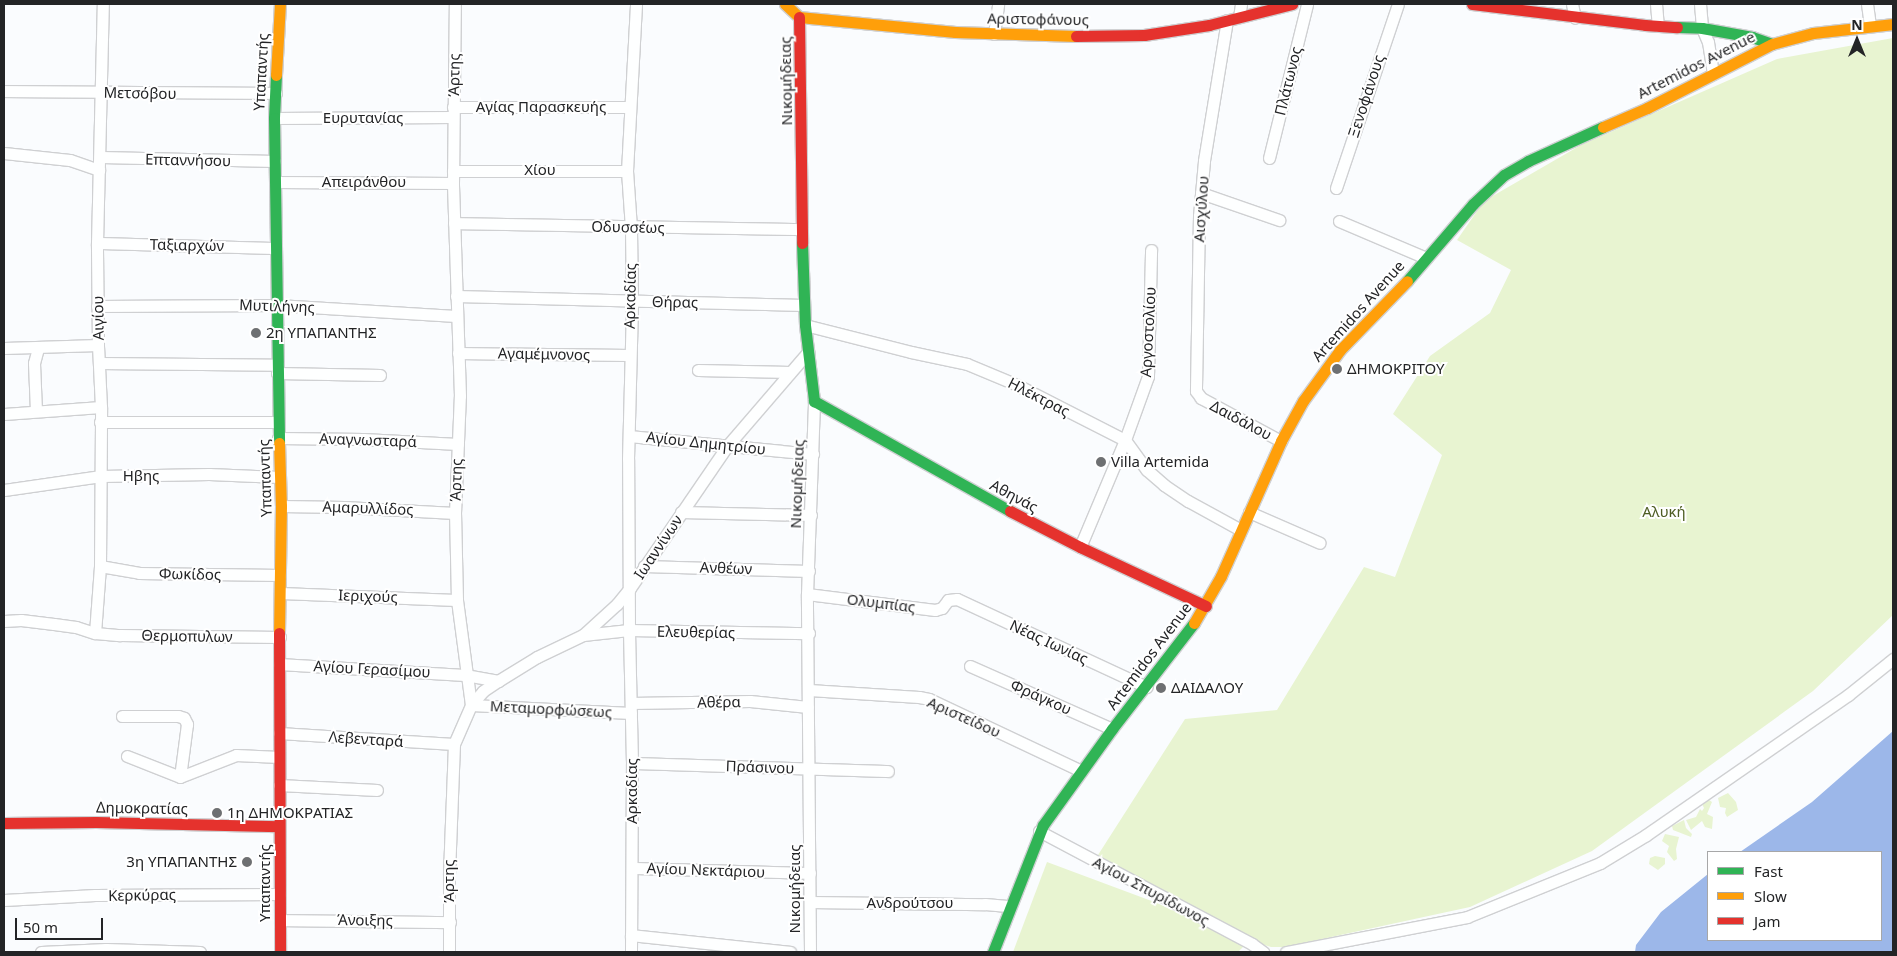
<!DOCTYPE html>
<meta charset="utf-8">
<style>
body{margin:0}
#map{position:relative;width:1897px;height:956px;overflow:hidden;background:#fafcfe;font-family:"Noto Sans",sans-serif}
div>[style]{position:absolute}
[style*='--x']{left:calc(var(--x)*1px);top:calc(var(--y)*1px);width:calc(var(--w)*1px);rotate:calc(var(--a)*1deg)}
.green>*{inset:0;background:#e8f4d1}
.water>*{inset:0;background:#9cb7e9}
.roads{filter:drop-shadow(1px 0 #cfd0d2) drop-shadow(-1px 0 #cfd0d2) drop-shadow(0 1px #cfd0d2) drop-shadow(0 -1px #cfd0d2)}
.street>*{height:11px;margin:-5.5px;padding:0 5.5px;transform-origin:5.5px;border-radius:5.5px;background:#feffff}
.fast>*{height:11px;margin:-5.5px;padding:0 5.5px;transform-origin:5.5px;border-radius:5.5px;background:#30b455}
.slow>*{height:11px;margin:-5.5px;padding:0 5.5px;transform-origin:5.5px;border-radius:5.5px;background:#ff9f0a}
.jam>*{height:11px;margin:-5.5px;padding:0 5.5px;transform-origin:5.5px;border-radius:5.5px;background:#e5322d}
.dots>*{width:14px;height:14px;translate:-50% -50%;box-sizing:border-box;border:2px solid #fff;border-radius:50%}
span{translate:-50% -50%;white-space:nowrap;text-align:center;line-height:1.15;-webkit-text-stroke:4px #fff;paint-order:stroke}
.street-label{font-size:15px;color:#232426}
.poi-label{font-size:15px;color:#232426}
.left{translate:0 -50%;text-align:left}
.right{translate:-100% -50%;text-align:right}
.park-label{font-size:15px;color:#4e5d23}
.frame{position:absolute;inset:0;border:5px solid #232426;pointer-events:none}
.legend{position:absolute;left:1707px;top:851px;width:175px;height:90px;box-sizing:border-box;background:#fff;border:1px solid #a7a7a8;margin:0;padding:6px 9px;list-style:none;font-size:15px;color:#232426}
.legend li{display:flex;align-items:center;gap:10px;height:25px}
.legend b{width:25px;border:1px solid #a7a7a8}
.north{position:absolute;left:1832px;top:15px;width:50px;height:50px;-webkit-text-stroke:4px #fff;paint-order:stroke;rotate:0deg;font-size:14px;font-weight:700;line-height:20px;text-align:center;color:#232426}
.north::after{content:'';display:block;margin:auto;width:18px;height:22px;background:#232426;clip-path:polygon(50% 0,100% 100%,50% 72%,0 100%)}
.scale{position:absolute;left:15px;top:918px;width:88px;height:22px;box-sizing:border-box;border:2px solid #232426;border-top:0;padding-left:6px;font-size:15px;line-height:18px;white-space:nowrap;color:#232426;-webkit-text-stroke:4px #fff;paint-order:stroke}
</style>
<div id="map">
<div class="green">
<i style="clip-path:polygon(1893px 38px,1893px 615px,1813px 691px,1592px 851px,1470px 907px,1285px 947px,1271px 947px,1258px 943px,1098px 855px,1185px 719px,1277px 710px,1364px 567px,1395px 577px,1442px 455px,1393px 414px,1430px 356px,1490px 313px,1511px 270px,1457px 240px,1484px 201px,1581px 145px,1777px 59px)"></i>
<i style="clip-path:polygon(1728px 793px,1736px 802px,1738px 810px,1727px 817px,1725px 813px,1726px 808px,1720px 807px,1718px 798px)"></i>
<i style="clip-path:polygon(1709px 800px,1712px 802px,1707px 814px,1713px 817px,1712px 829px,1705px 827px,1702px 821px,1691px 830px,1686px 820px,1696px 817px,1700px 809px,1702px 811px,1704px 808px,1702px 804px)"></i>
<i style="clip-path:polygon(1684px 820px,1686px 828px,1692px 834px,1691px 837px,1673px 830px,1672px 826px)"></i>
<i style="clip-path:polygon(1665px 834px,1679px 837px,1676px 849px,1677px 859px,1674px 861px,1667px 852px,1669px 846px,1662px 841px)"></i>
<i style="clip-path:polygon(1655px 856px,1665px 858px,1665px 864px,1658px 870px,1649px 864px,1650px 858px)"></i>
<i style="clip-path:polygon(1047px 862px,1157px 903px,1213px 929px,1244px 946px,1238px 952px,1013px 952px)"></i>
</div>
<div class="water">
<i style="clip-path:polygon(1893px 731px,1893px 952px,1635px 952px,1636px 945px,1661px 912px,1708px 874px,1708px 940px,1881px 940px,1881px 852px,1740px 852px,1812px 802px)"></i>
</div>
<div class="roads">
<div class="street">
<i style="--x:1572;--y:4;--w:14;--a:78"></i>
<i style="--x:1656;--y:4;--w:22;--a:85"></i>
<i style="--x:1700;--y:4;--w:24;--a:85"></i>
<i style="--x:1702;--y:28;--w:15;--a:67"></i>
<i style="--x:1708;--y:42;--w:32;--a:81"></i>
<i style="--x:1867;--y:4;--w:22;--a:82"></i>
<i style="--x:1239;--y:17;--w:13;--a:-81"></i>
<i style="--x:1227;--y:20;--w:143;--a:99.3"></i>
<i style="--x:1204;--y:161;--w:55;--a:95.2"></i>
<i style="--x:1199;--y:216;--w:175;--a:91"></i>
<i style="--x:1196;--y:391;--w:9;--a:54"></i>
<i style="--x:1201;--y:398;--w:91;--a:28.3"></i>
<i style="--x:994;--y:34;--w:30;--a:-82"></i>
<i style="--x:4;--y:91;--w:272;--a:0.4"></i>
<i style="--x:453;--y:107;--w:176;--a:0"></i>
<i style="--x:274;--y:118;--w:179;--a:-0.3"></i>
<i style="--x:4;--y:153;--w:66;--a:6.1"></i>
<i style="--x:70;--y:160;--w:31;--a:19"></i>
<i style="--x:101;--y:157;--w:174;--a:1.3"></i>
<i style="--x:1269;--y:158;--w:159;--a:-76.1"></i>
<i style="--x:453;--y:171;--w:174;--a:0"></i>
<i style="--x:275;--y:182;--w:178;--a:0.3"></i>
<i style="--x:1336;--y:188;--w:194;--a:-71.4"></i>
<i style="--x:1201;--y:193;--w:83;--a:19.1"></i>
<i style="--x:1339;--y:221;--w:95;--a:23"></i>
<i style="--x:454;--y:223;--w:348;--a:1"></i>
<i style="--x:97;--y:243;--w:179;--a:1.6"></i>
<i style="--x:456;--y:296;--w:348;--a:1.5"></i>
<i style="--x:97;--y:306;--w:180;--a:-0.3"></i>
<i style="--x:277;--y:305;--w:179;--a:3.5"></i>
<i style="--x:805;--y:325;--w:109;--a:14.3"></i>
<i style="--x:911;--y:352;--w:57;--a:12.1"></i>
<i style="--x:967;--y:364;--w:52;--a:22.6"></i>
<i style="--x:1015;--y:384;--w:123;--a:27"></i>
<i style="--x:1125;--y:440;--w:37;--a:54"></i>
<i style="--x:1147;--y:470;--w:23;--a:41"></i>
<i style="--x:1164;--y:485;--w:29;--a:34"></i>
<i style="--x:1188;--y:501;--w:60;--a:28.7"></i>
<i style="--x:4;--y:348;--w:94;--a:-1.8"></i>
<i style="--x:458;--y:353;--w:171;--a:0.7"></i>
<i style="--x:99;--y:363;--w:179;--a:0.6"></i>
<i style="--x:698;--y:370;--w:92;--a:1.2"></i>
<i style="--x:277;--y:373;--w:103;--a:1.1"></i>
<i style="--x:36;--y:411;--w:48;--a:-92.4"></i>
<i style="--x:34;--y:363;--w:16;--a:-75"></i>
<i style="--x:4;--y:414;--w:97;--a:-4.1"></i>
<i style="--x:100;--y:422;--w:178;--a:0"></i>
<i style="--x:629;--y:436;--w:185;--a:5.6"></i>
<i style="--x:278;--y:438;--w:85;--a:0.7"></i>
<i style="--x:363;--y:439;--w:95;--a:3"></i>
<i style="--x:4;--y:490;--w:98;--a:-8.2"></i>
<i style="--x:101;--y:476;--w:108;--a:-1.1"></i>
<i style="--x:209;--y:474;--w:70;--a:2.5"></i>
<i style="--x:281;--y:506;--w:63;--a:0.9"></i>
<i style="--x:344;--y:507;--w:111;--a:3.1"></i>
<i style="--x:681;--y:512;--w:130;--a:1.3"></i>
<i style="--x:1249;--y:512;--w:77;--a:23.6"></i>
<i style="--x:1080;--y:547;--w:116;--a:-67.2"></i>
<i style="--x:1125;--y:440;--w:68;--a:-70.2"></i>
<i style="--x:1148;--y:376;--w:126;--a:-88.6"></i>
<i style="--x:100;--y:566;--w:40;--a:10"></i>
<i style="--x:139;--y:573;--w:141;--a:0.8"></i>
<i style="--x:644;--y:566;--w:165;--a:1.7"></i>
<i style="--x:280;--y:593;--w:177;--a:2.3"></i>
<i style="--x:807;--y:594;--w:129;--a:7.1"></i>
<i style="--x:935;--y:610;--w:7;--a:-16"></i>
<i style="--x:942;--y:608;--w:10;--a:-53"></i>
<i style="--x:948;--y:600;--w:9;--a:-6"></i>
<i style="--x:957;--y:599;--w:209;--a:24.9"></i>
<i style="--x:4;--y:621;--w:17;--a:-3"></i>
<i style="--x:21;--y:620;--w:33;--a:7"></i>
<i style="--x:54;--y:624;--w:22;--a:8"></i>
<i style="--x:76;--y:627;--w:20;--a:18"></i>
<i style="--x:95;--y:633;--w:25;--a:5"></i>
<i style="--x:120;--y:635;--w:160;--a:0.7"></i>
<i style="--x:95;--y:633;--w:67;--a:-85.7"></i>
<i style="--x:100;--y:566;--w:159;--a:-89.6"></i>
<i style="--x:101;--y:407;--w:62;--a:-92.8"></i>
<i style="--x:98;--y:345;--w:102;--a:-90.6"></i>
<i style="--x:97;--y:243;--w:239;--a:-88.6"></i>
<i style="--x:583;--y:635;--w:46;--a:-6.2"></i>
<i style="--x:629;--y:630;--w:180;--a:1"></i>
<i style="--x:279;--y:664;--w:186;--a:3.4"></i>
<i style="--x:465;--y:675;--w:34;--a:10"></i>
<i style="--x:498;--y:681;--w:46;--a:-31.6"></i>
<i style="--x:537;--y:657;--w:51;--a:-25.6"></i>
<i style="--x:583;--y:635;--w:46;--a:-42.4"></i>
<i style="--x:617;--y:604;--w:21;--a:-51"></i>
<i style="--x:630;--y:588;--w:173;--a:-55.6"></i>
<i style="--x:728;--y:445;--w:123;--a:-49.3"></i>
<i style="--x:970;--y:666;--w:155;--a:23.9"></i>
<i style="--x:809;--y:690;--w:110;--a:3.6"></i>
<i style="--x:919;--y:697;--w:10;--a:11"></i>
<i style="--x:929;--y:699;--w:168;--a:25.3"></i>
<i style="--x:631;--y:703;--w:119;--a:-1"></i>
<i style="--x:750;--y:701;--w:58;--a:5.9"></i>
<i style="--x:471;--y:705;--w:160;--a:2.9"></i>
<i style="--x:471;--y:705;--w:18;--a:-49"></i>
<i style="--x:483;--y:691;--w:18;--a:-34"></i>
<i style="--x:122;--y:716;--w:56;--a:0"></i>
<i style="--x:178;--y:716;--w:6;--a:18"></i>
<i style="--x:184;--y:718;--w:7;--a:63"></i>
<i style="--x:187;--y:724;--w:53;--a:97.5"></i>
<i style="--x:279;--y:733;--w:175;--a:3.6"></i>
<i style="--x:127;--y:756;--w:57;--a:21.6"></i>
<i style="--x:180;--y:777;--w:60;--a:-21.4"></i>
<i style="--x:236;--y:755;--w:43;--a:2.7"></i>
<i style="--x:632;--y:763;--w:256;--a:1.8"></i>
<i style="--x:279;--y:785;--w:98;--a:2.9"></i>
<i style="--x:1039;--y:831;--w:241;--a:27.9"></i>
<i style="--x:1252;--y:944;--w:14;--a:36"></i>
<i style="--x:632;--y:868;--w:178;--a:1.6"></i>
<i style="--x:4;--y:900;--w:91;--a:-3.1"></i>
<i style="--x:95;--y:895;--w:185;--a:-0.3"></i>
<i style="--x:810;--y:902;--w:175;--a:0.7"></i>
<i style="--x:985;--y:904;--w:25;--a:5"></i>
<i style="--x:280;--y:920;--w:170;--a:0.7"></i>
<i style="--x:631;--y:935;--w:160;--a:6.1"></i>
<i style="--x:41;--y:952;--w:65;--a:-2.6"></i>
<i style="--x:106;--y:949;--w:94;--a:1.8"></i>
<i style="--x:449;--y:952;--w:78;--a:-90"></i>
<i style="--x:449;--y:874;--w:130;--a:-87.8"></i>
<i style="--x:454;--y:744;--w:43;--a:-66.4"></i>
<i style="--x:471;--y:705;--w:106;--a:-97.6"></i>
<i style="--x:457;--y:600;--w:87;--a:-91.3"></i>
<i style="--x:455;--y:513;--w:117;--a:-87.6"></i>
<i style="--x:460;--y:396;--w:213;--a:-91.9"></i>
<i style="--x:453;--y:183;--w:179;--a:-89.4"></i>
<i style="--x:631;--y:952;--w:189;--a:-89.7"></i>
<i style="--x:632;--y:763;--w:133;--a:-91.3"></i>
<i style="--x:629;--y:630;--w:171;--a:-90.3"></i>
<i style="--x:628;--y:459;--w:158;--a:-88.5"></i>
<i style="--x:632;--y:301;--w:73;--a:-90.8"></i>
<i style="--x:631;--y:228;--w:57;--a:-94"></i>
<i style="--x:627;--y:171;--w:167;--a:-86.9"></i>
<i style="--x:810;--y:952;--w:358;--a:-90.5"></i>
<i style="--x:807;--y:594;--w:193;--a:-87.9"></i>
<i style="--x:1286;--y:952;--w:184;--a:-10.9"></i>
<i style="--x:1467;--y:917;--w:144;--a:-22.1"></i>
<i style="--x:1600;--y:863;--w:54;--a:-31.3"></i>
<i style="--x:1646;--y:835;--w:246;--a:-34.7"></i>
<i style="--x:1848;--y:695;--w:58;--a:-38.7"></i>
</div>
<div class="fast">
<i style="--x:1677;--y:27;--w:25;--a:2"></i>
<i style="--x:1702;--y:28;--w:51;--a:10.2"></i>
<i style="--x:1752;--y:37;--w:21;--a:19"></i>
<i style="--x:276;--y:75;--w:43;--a:92.7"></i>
<i style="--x:274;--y:118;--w:325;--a:89.1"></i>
<i style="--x:802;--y:243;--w:82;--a:87.9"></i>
<i style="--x:805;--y:325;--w:77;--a:83.2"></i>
<i style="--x:814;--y:401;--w:225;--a:29.3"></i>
<i style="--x:1407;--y:281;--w:101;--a:-49.4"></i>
<i style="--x:1473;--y:204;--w:42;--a:-43.1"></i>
<i style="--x:1504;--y:175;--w:28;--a:-30"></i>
<i style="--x:1528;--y:161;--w:82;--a:-24.4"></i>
<i style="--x:993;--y:952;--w:136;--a:-68.5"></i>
<i style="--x:1043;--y:825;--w:118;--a:-54.3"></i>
<i style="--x:1112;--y:729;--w:134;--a:-52.3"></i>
</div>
<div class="slow">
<i style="--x:785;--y:4;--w:19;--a:43"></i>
<i style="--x:799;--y:17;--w:157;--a:5.5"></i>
<i style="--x:955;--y:32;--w:121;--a:1.9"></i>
<i style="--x:276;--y:75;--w:71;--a:-86.8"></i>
<i style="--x:1603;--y:127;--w:48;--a:-23.4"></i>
<i style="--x:1647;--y:108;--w:140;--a:-27.1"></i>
<i style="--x:1772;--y:44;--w:42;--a:-15"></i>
<i style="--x:1813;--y:33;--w:81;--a:-6.4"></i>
<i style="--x:279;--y:443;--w:63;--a:88.2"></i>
<i style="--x:281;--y:506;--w:127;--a:90.9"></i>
<i style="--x:1194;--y:623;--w:54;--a:-60.1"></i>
<i style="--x:1221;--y:576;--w:148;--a:-66"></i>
<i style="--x:1281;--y:441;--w:46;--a:-61.2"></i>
<i style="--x:1303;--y:401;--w:63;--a:-54"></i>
<i style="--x:1340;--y:350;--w:96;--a:-45.8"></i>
</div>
<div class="jam">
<i style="--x:1472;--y:4;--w:174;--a:6.9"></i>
<i style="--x:1645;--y:25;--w:32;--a:4"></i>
<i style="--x:799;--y:17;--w:226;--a:89.2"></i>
<i style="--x:1076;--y:36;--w:68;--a:-0.8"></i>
<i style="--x:1144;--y:35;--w:66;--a:-8.7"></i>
<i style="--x:1209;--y:25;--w:86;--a:-14.2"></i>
<i style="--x:1010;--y:511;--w:79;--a:27.2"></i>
<i style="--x:1080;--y:547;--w:139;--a:25.1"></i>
<i style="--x:279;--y:633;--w:319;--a:89.8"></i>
<i style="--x:4;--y:823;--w:92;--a:-0.6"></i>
<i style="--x:96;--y:822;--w:183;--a:1.3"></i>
</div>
</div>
<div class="dots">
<i style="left:256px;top:333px;background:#6e7072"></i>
<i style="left:1337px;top:369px;background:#6e7072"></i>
<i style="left:1101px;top:462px;background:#6e7072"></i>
<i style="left:1161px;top:688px;background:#6e7072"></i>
<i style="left:217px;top:813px;background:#6e7072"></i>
<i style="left:247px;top:862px;background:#6e7072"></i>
</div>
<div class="street-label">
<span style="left:1038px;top:19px;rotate:1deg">Αριστοφάνους</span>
<span style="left:1696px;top:65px;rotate:-27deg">Artemidos Avenue</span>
<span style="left:261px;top:72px;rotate:-87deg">Υπαπαντής</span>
<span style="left:454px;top:75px;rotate:-89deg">Άρτης</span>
<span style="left:786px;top:81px;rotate:-91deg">Νικομήδειας</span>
<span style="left:1288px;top:81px;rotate:-76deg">Πλάτωνος</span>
<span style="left:140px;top:93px;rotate:1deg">Μετσόβου</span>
<span style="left:1366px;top:96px;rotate:-72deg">Ξενοφάνους</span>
<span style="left:541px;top:107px">Αγίας Παρασκευής</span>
<span style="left:363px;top:118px">Ευρυτανίας</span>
<span style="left:188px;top:160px;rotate:1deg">Επταννήσου</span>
<span style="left:540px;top:170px">Χίου</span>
<span style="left:364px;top:182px">Απειράνθου</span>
<span style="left:1201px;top:209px;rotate:-86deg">Αισχύλου</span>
<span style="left:628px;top:227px;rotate:1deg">Οδυσσέως</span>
<span style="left:187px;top:245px;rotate:1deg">Ταξιαρχών</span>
<span style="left:630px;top:296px;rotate:-89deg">Αρκαδίας</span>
<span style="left:675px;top:302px;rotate:1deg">Θήρας</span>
<span style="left:277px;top:306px;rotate:2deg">Μυτιλήνης</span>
<span style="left:1358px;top:311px;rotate:-48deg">Artemidos Avenue</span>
<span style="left:98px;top:318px;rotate:-91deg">Αιγίου</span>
<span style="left:1148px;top:332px;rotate:-87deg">Αργοστολίου</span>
<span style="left:544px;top:354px;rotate:1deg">Αγαμέμνονος</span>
<span style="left:1039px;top:397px;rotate:27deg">Ηλέκτρας</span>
<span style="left:1241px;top:420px;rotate:28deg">Δαιδάλου</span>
<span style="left:368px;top:440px;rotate:2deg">Αναγνωσταρά</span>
<span style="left:706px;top:443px;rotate:6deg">Αγίου Δημητρίου</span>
<span style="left:141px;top:476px">Ηβης</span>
<span style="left:265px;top:478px;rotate:-92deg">Υπαπαντής</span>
<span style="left:456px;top:480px;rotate:-88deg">Άρτης</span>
<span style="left:797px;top:484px;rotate:-88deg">Νικομήδειας</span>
<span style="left:1014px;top:496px;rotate:28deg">Αθηνάς</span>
<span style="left:368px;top:508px;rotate:2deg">Αμαρυλλίδος</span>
<span style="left:658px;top:547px;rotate:-56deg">Ιωαννίνων</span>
<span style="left:726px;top:568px;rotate:2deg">Ανθέων</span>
<span style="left:190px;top:574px;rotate:1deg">Φωκίδος</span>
<span style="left:368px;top:596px;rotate:2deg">Ιεριχούς</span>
<span style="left:881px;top:603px;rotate:7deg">Ολυμπίας</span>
<span style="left:696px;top:632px;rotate:1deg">Ελευθερίας</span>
<span style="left:187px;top:636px;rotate:1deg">Θερμοπυλων</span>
<span style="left:1049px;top:642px;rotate:25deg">Νέας Ιωνίας</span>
<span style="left:1149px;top:656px;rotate:-53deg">Artemidos Avenue</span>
<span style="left:372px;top:669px;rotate:3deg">Αγίου Γερασίμου</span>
<span style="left:1041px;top:697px;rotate:24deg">Φράγκου</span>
<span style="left:719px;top:702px;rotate:-1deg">Αθέρα</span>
<span style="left:551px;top:709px;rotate:3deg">Μεταμορφώσεως</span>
<span style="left:964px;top:717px;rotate:24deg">Αριστείδου</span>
<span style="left:366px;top:739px;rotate:4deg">Λεβενταρά</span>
<span style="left:760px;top:767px;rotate:2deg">Πράσινου</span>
<span style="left:632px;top:791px;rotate:-90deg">Αρκαδίας</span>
<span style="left:142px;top:808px;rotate:1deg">Δημοκρατίας</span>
<span style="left:706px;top:870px;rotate:2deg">Αγίου Νεκτάριου</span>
<span style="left:449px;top:881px;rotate:-90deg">Άρτης</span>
<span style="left:265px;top:883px;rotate:-90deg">Υπαπαντής</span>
<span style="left:795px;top:889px;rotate:-90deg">Νικομήδειας</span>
<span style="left:1151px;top:891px;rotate:28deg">Αγίου Σπυρίδωνος</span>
<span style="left:142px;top:895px;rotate:-1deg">Κερκύρας</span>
<span style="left:910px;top:903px">Ανδρούτσου</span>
<span style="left:365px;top:920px;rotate:1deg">Άνοιξης</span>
</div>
<div class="poi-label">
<span class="left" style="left:266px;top:333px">2η ΥΠΑΠΑΝΤΗΣ</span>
<span class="left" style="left:1347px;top:369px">ΔΗΜΟΚΡΙΤΟΥ</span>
<span class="left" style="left:1111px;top:462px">Villa Artemida</span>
<span class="left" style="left:1171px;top:688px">ΔΑΙΔΑΛΟΥ</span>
<span class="left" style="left:227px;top:813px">1η ΔΗΜΟΚΡΑΤΙΑΣ</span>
<span class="right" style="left:237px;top:862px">3η ΥΠΑΠΑΝΤΗΣ</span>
</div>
<div class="park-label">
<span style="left:1664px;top:512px">Αλυκή</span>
</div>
<div class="frame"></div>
<ul class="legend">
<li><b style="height:6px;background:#30b455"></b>Fast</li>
<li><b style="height:6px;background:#ff9f0a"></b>Slow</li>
<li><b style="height:6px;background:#e5322d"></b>Jam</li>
</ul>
<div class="north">N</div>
<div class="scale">50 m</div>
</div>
